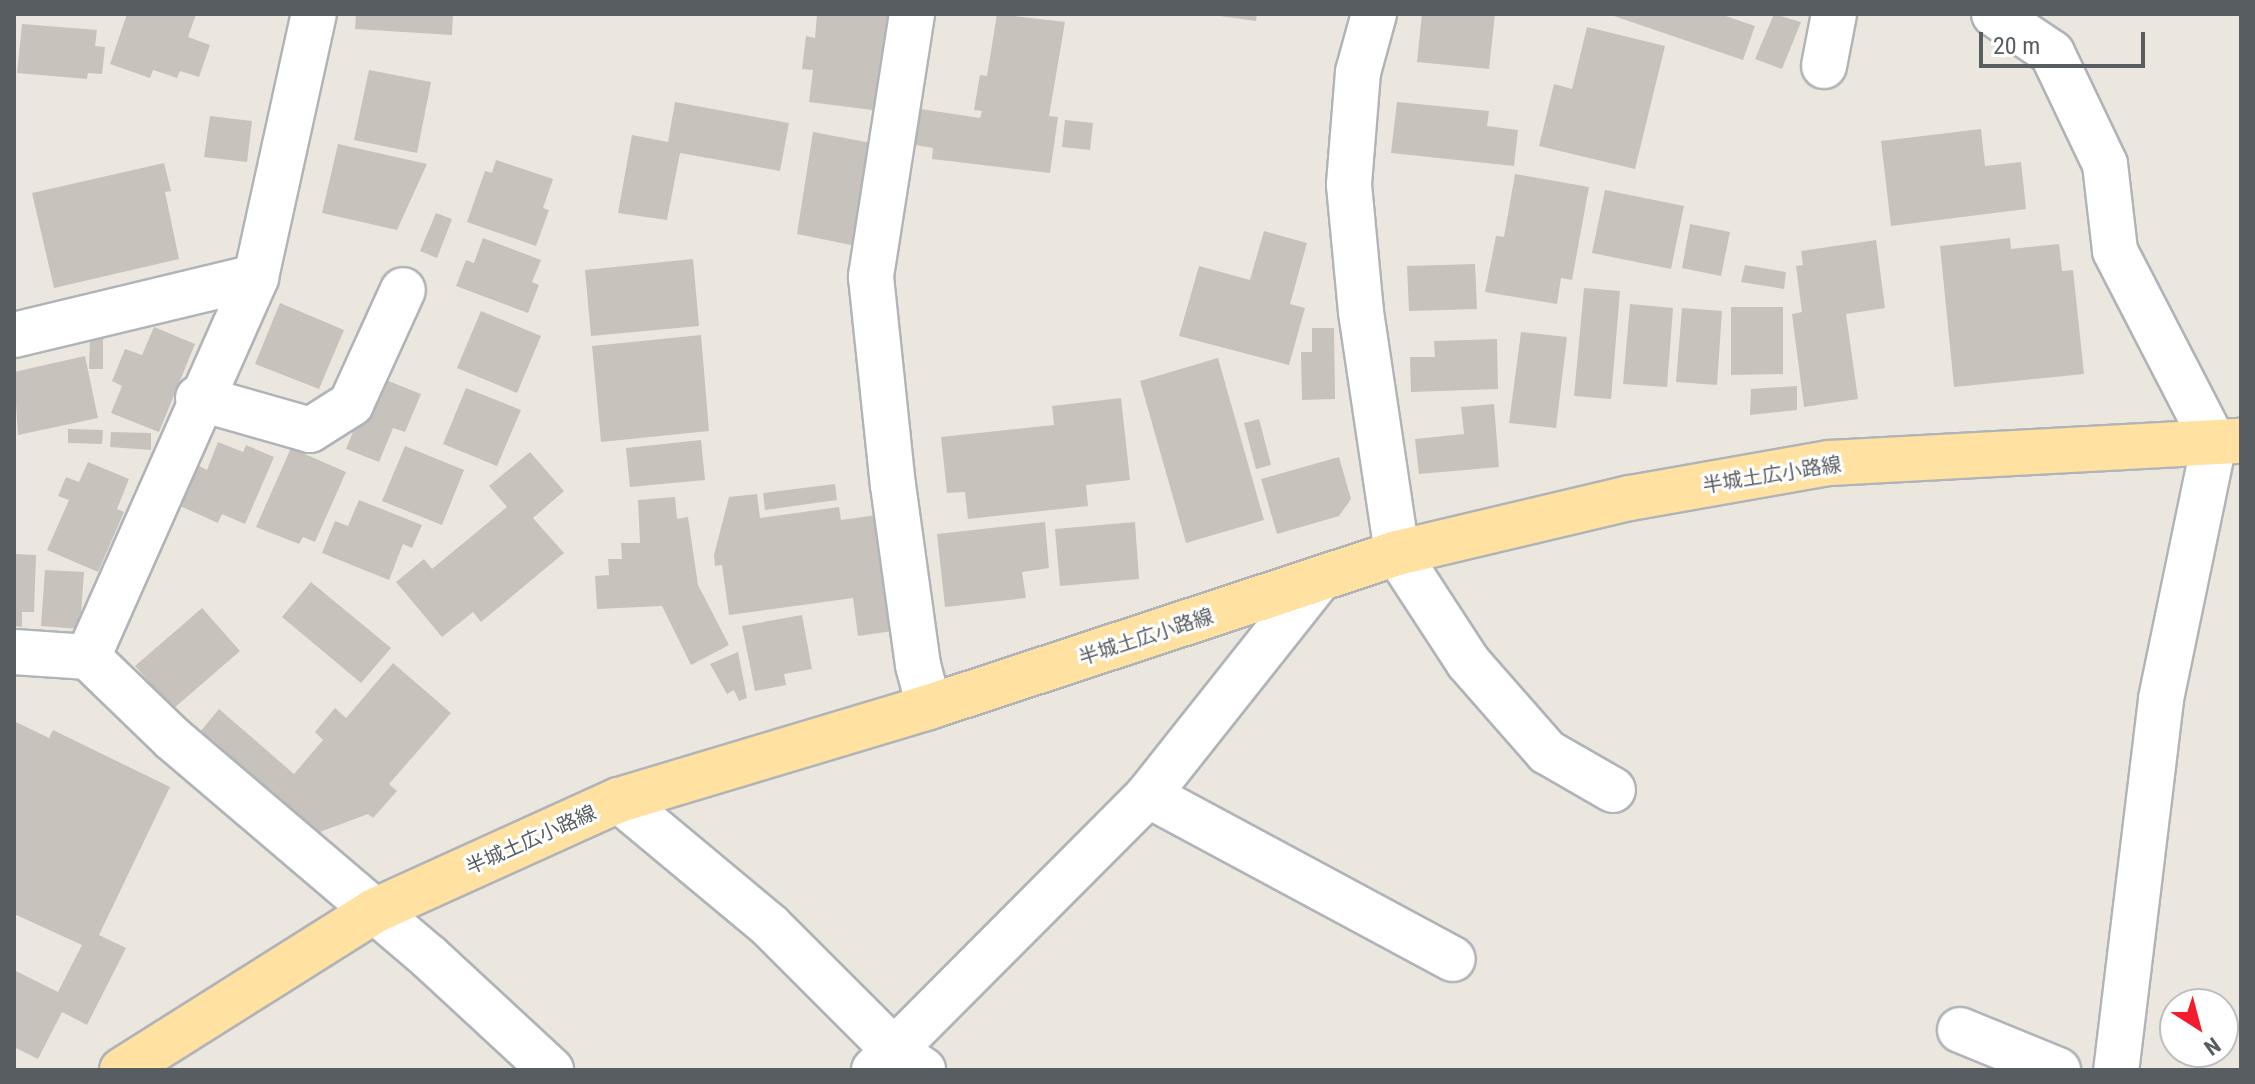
<!DOCTYPE html>
<meta charset="utf-8">
<style>
body{margin:0}
#map{position:relative;width:2255px;height:1084px;overflow:hidden;background:#ece7de;font-family:"Roboto Condensed","Noto Sans JP",sans-serif}
div>[style]{position:absolute}
[style*='--x']{left:calc(var(--x)*1px);top:calc(var(--y)*1px);width:calc(var(--w)*1px);rotate:calc(var(--a)*1deg)}
.building>*{inset:0;background:#c7c2bc}
.roads{filter:drop-shadow(2px 0 #b0b4b8) drop-shadow(-2px 0 #b0b4b8) drop-shadow(0 2px #b0b4b8) drop-shadow(0 -2px #b0b4b8)}
.minor>*{height:44px;margin:-22px;padding:0 22px;transform-origin:22px;border-radius:22px;background:#fff}
.major>*{height:44px;margin:-22px;padding:0 22px;transform-origin:22px;border-radius:22px;background:#ffe1a1}
span{translate:-50% -50%;white-space:nowrap;text-align:center;line-height:1.15;-webkit-text-stroke:6px #fff;paint-order:stroke}
.street-label{font-size:20px;color:#585d61}
.frame{position:absolute;inset:0;border:16px solid #585d61;pointer-events:none}
.north{position:absolute;left:2159px;top:988px;width:80px;height:80px;box-sizing:border-box;background:#fff;border:2px solid #bcbec0;border-radius:50%;rotate:144deg;font-size:22px;font-weight:700;line-height:32px;text-align:center;color:#585d61}
.north::after{content:'';display:block;margin:auto;width:28px;height:36px;background:#f51c2d;clip-path:polygon(50% 0,100% 100%,50% 72%,0 100%)}
.scale{position:absolute;left:1979px;top:32px;width:166px;height:36px;box-sizing:border-box;border:4px solid #585d61;border-top:0;padding-left:10px;font-size:24px;line-height:28px;white-space:nowrap;color:#585d61;-webkit-text-stroke:6px #fff;paint-order:stroke}
</style>
<div id="map">
<div class="building">
<i style="clip-path:polygon(127px 14px,196px 14px,188px 37px,210px 45px,199px 77px,180px 71px,177px 78px,153px 70px,150px 78px,110px 64px)"></i>
<i style="clip-path:polygon(356px 14px,453px 14px,452px 35px,355px 29px)"></i>
<i style="clip-path:polygon(817px 14px,892px 14px,880px 111px,809px 102px,813px 70px,802px 69px,806px 36px,815px 38px)"></i>
<i style="clip-path:polygon(997px 14px,1065px 22px,1049px 116px,1058px 117px,1050px 173px,932px 159px,933px 148px,909px 144px,914px 108px,980px 118px,982px 111px,974px 110px,980px 75px,987px 76px)"></i>
<i style="clip-path:polygon(1205px 14px,1257px 14px,1256px 21px)"></i>
<i style="clip-path:polygon(1422px 14px,1495px 14px,1489px 69px,1417px 62px)"></i>
<i style="clip-path:polygon(1608px 14px,1720px 14px,1755px 26px,1743px 60px)"></i>
<i style="clip-path:polygon(1774px 14px,1801px 22px,1782px 69px,1755px 59px)"></i>
<i style="clip-path:polygon(22px 24px,97px 30px,95px 46px,105px 47px,102px 74px,88px 73px,87px 79px,17px 73px)"></i>
<i style="clip-path:polygon(1587px 27px,1665px 46px,1635px 169px,1539px 146px,1554px 84px,1572px 89px)"></i>
<i style="clip-path:polygon(369px 70px,431px 82px,417px 153px,354px 140px)"></i>
<i style="clip-path:polygon(675px 102px,789px 123px,780px 171px,680px 153px,667px 220px,618px 213px,632px 135px,668px 142px)"></i>
<i style="clip-path:polygon(1397px 102px,1489px 111px,1487px 126px,1518px 130px,1514px 166px,1391px 153px)"></i>
<i style="clip-path:polygon(210px 116px,252px 121px,247px 162px,204px 157px)"></i>
<i style="clip-path:polygon(1065px 120px,1093px 123px,1090px 150px,1062px 147px)"></i>
<i style="clip-path:polygon(1981px 129px,1985px 166px,2021px 162px,2026px 209px,1891px 226px,1881px 141px)"></i>
<i style="clip-path:polygon(813px 132px,882px 145px,861px 247px,797px 234px)"></i>
<i style="clip-path:polygon(338px 144px,427px 164px,397px 230px,322px 213px)"></i>
<i style="clip-path:polygon(496px 160px,553px 179px,543px 208px,549px 210px,536px 246px,467px 222px,485px 171px,492px 173px)"></i>
<i style="clip-path:polygon(164px 163px,171px 191px,165px 192px,179px 259px,54px 288px,32px 193px)"></i>
<i style="clip-path:polygon(1515px 174px,1589px 187px,1572px 280px,1561px 278px,1557px 304px,1485px 292px,1496px 236px,1504px 237px)"></i>
<i style="clip-path:polygon(1605px 190px,1684px 206px,1671px 269px,1592px 253px)"></i>
<i style="clip-path:polygon(436px 213px,452px 219px,437px 258px,420px 251px)"></i>
<i style="clip-path:polygon(1690px 224px,1730px 232px,1721px 276px,1682px 268px)"></i>
<i style="clip-path:polygon(1264px 231px,1307px 243px,1290px 304px,1305px 308px,1289px 365px,1179px 336px,1199px 266px,1250px 280px)"></i>
<i style="clip-path:polygon(483px 238px,541px 260px,532px 282px,539px 285px,528px 313px,456px 286px,466px 260px,474px 263px)"></i>
<i style="clip-path:polygon(2010px 238px,2011px 249px,2059px 244px,2062px 271px,2073px 270px,2084px 374px,1954px 387px,1940px 246px)"></i>
<i style="clip-path:polygon(1876px 240px,1885px 308px,1846px 314px,1858px 399px,1804px 407px,1792px 314px,1802px 312px,1796px 266px,1803px 265px,1801px 251px)"></i>
<i style="clip-path:polygon(693px 259px,699px 326px,591px 336px,585px 270px)"></i>
<i style="clip-path:polygon(1475px 264px,1477px 309px,1409px 311px,1407px 266px)"></i>
<i style="clip-path:polygon(1745px 265px,1786px 272px,1784px 289px,1741px 282px)"></i>
<i style="clip-path:polygon(1584px 288px,1620px 291px,1611px 399px,1574px 396px)"></i>
<i style="clip-path:polygon(280px 303px,344px 330px,319px 389px,255px 364px)"></i>
<i style="clip-path:polygon(1630px 304px,1673px 308px,1667px 387px,1623px 384px)"></i>
<i style="clip-path:polygon(1731px 307px,1783px 307px,1783px 374px,1731px 375px)"></i>
<i style="clip-path:polygon(1682px 308px,1722px 311px,1717px 385px,1676px 382px)"></i>
<i style="clip-path:polygon(481px 311px,541px 336px,517px 393px,457px 368px)"></i>
<i style="clip-path:polygon(154px 327px,195px 344px,159px 432px,111px 413px,122px 386px,112px 381px,125px 349px,142px 355px)"></i>
<i style="clip-path:polygon(1312px 328px,1334px 328px,1335px 399px,1302px 400px,1301px 352px,1312px 352px)"></i>
<i style="clip-path:polygon(1521px 332px,1567px 337px,1556px 428px,1509px 423px)"></i>
<i style="clip-path:polygon(701px 335px,709px 431px,601px 442px,592px 346px)"></i>
<i style="clip-path:polygon(90px 339px,103px 339px,103px 369px,89px 369px)"></i>
<i style="clip-path:polygon(1497px 339px,1498px 389px,1411px 392px,1410px 357px,1435px 357px,1434px 341px)"></i>
<i style="clip-path:polygon(85px 356px,98px 418px,18px 435px,14px 372px)"></i>
<i style="clip-path:polygon(1218px 358px,1264px 520px,1186px 543px,1140px 381px)"></i>
<i style="clip-path:polygon(386px 380px,421px 394px,405px 432px,393px 428px,379px 462px,346px 449px,359px 417px,368px 421px)"></i>
<i style="clip-path:polygon(1797px 386px,1797px 410px,1750px 415px,1751px 389px)"></i>
<i style="clip-path:polygon(466px 388px,521px 410px,497px 466px,443px 444px)"></i>
<i style="clip-path:polygon(1121px 398px,1130px 480px,1086px 485px,1088px 506px,968px 519px,965px 492px,947px 493px,941px 437px,1054px 425px,1052px 406px)"></i>
<i style="clip-path:polygon(1494px 404px,1499px 467px,1419px 474px,1415px 439px,1464px 434px,1461px 407px)"></i>
<i style="clip-path:polygon(1259px 419px,1271px 465px,1256px 469px,1244px 423px)"></i>
<i style="clip-path:polygon(68px 429px,103px 430px,102px 444px,68px 443px)"></i>
<i style="clip-path:polygon(111px 432px,151px 433px,151px 450px,110px 447px)"></i>
<i style="clip-path:polygon(701px 440px,705px 480px,630px 487px,626px 448px)"></i>
<i style="clip-path:polygon(218px 442px,243px 452px,246px 445px,274px 457px,245px 524px,222px 514px,218px 523px,180px 506px,197px 465px,207px 470px)"></i>
<i style="clip-path:polygon(405px 446px,464px 470px,442px 525px,382px 501px)"></i>
<i style="clip-path:polygon(291px 448px,346px 472px,315px 542px,303px 537px,299px 544px,256px 527px)"></i>
<i style="clip-path:polygon(530px 452px,564px 491px,533px 518px,564px 553px,481px 622px,473px 612px,442px 637px,396px 582px,424px 559px,432px 569px,507px 507px,489px 486px)"></i>
<i style="clip-path:polygon(1339px 457px,1351px 499px,1339px 516px,1277px 534px,1261px 479px)"></i>
<i style="clip-path:polygon(88px 462px,129px 479px,117px 509px,124px 512px,98px 572px,47px 550px,69px 500px,58px 496px,66px 477px,79px 482px)"></i>
<i style="clip-path:polygon(835px 484px,837px 500px,765px 510px,763px 493px)"></i>
<i style="clip-path:polygon(757px 494px,760px 518px,839px 507px,841px 520px,877px 515px,893px 631px,858px 636px,853px 598px,729px 615px,722px 565px,715px 566px,714px 555px,729px 497px)"></i>
<i style="clip-path:polygon(675px 497px,677px 519px,688px 517px,698px 585px,729px 645px,691px 665px,662px 606px,597px 609px,595px 576px,609px 575px,608px 559px,622px 559px,621px 543px,640px 543px,638px 500px)"></i>
<i style="clip-path:polygon(359px 500px,422px 525px,412px 548px,403px 544px,389px 580px,322px 553px,335px 521px,348px 526px)"></i>
<i style="clip-path:polygon(1045px 522px,1049px 568px,1022px 572px,1026px 598px,945px 607px,937px 534px)"></i>
<i style="clip-path:polygon(1135px 522px,1139px 579px,1060px 586px,1055px 529px)"></i>
<i style="clip-path:polygon(14px 554px,36px 555px,34px 612px,22px 612px,22px 627px,14px 626px)"></i>
<i style="clip-path:polygon(45px 570px,84px 572px,80px 629px,41px 626px)"></i>
<i style="clip-path:polygon(311px 582px,391px 648px,361px 683px,282px 617px)"></i>
<i style="clip-path:polygon(202px 608px,240px 651px,173px 709px,135px 666px)"></i>
<i style="clip-path:polygon(802px 615px,812px 669px,784px 674px,786px 685px,755px 691px,742px 626px)"></i>
<i style="clip-path:polygon(738px 652px,747px 698px,739px 701px,734px 690px,727px 694px,710px 664px)"></i>
<i style="clip-path:polygon(393px 663px,451px 713px,389px 784px,397px 791px,373px 818px,368px 814px,317px 833px,195px 738px,219px 709px,294px 774px,323px 740px,315px 732px,335px 708px,346px 718px)"></i>
<i style="clip-path:polygon(14px 721px,49px 738px,53px 730px,170px 787px,99px 935px,126px 948px,87px 1025px,62px 1012px,38px 1059px,14px 1047px,14px 970px,58px 992px,82px 945px,14px 914px)"></i>
</div>
<div class="roads">
<div class="minor">
<i style="--x:912;--y:14;--w:266;--a:98.9"></i>
<i style="--x:871;--y:277;--w:209;--a:84"></i>
<i style="--x:893;--y:485;--w:182;--a:82.1"></i>
<i style="--x:918;--y:665;--w:43;--a:75.3"></i>
<i style="--x:1374;--y:14;--w:60;--a:105.4"></i>
<i style="--x:1358;--y:72;--w:113;--a:94.6"></i>
<i style="--x:1349;--y:185;--w:128;--a:84.6"></i>
<i style="--x:1361;--y:312;--w:244;--a:81.5"></i>
<i style="--x:1397;--y:553;--w:130;--a:56.9"></i>
<i style="--x:1468;--y:662;--w:120;--a:48.7"></i>
<i style="--x:1547;--y:752;--w:76;--a:29.9"></i>
<i style="--x:1994;--y:14;--w:70;--a:33.9"></i>
<i style="--x:2052;--y:53;--w:123;--a:64.5"></i>
<i style="--x:2105;--y:164;--w:88;--a:83.4"></i>
<i style="--x:2115;--y:251;--w:216;--a:62.7"></i>
<i style="--x:2214;--y:443;--w:262;--a:101.7"></i>
<i style="--x:2161;--y:700;--w:373;--a:96.9"></i>
<i style="--x:1824;--y:66;--w:53;--a:-79.1"></i>
<i style="--x:14;--y:335;--w:249;--a:-13.5"></i>
<i style="--x:198;--y:398;--w:116;--a:15.9"></i>
<i style="--x:310;--y:430;--w:49;--a:-32.4"></i>
<i style="--x:351;--y:404;--w:125;--a:-65.5"></i>
<i style="--x:14;--y:652;--w:74;--a:3.9"></i>
<i style="--x:88;--y:657;--w:118;--a:44"></i>
<i style="--x:173;--y:739;--w:335;--a:40.4"></i>
<i style="--x:428;--y:956;--w:168;--a:42.8"></i>
<i style="--x:88;--y:657;--w:415;--a:-66.1"></i>
<i style="--x:256;--y:277;--w:269;--a:-77.6"></i>
<i style="--x:1148;--y:795;--w:346;--a:28.3"></i>
<i style="--x:619;--y:800;--w:197;--a:39.8"></i>
<i style="--x:770;--y:926;--w:177;--a:45"></i>
<i style="--x:895;--y:1051;--w:34;--a:34"></i>
<i style="--x:1960;--y:1030;--w:106;--a:22.2"></i>
<i style="--x:874;--y:1070;--w:388;--a:-45.1"></i>
<i style="--x:1148;--y:795;--w:270;--a:-51.6"></i>
</div>
<div class="major">
<i style="--x:122;--y:1070;--w:298;--a:-32.2"></i>
<i style="--x:374;--y:911;--w:269;--a:-24.4"></i>
<i style="--x:619;--y:800;--w:324;--a:-16.7"></i>
<i style="--x:929;--y:707;--w:493;--a:-18.2"></i>
<i style="--x:1397;--y:553;--w:239;--a:-13.3"></i>
<i style="--x:1630;--y:498;--w:202;--a:-10"></i>
<i style="--x:1829;--y:463;--w:413;--a:-3.1"></i>
</div>
</div>
<div class="street-label">
<span style="left:1772px;top:475px;rotate:-9deg">半城土広小路線</span>
<span style="left:1146px;top:637px;rotate:-18deg">半城土広小路線</span>
<span style="left:531px;top:840px;rotate:-24deg">半城土広小路線</span>
</div>
<div class="frame"></div>
<div class="north">N</div>
<div class="scale">20 m</div>
</div>
